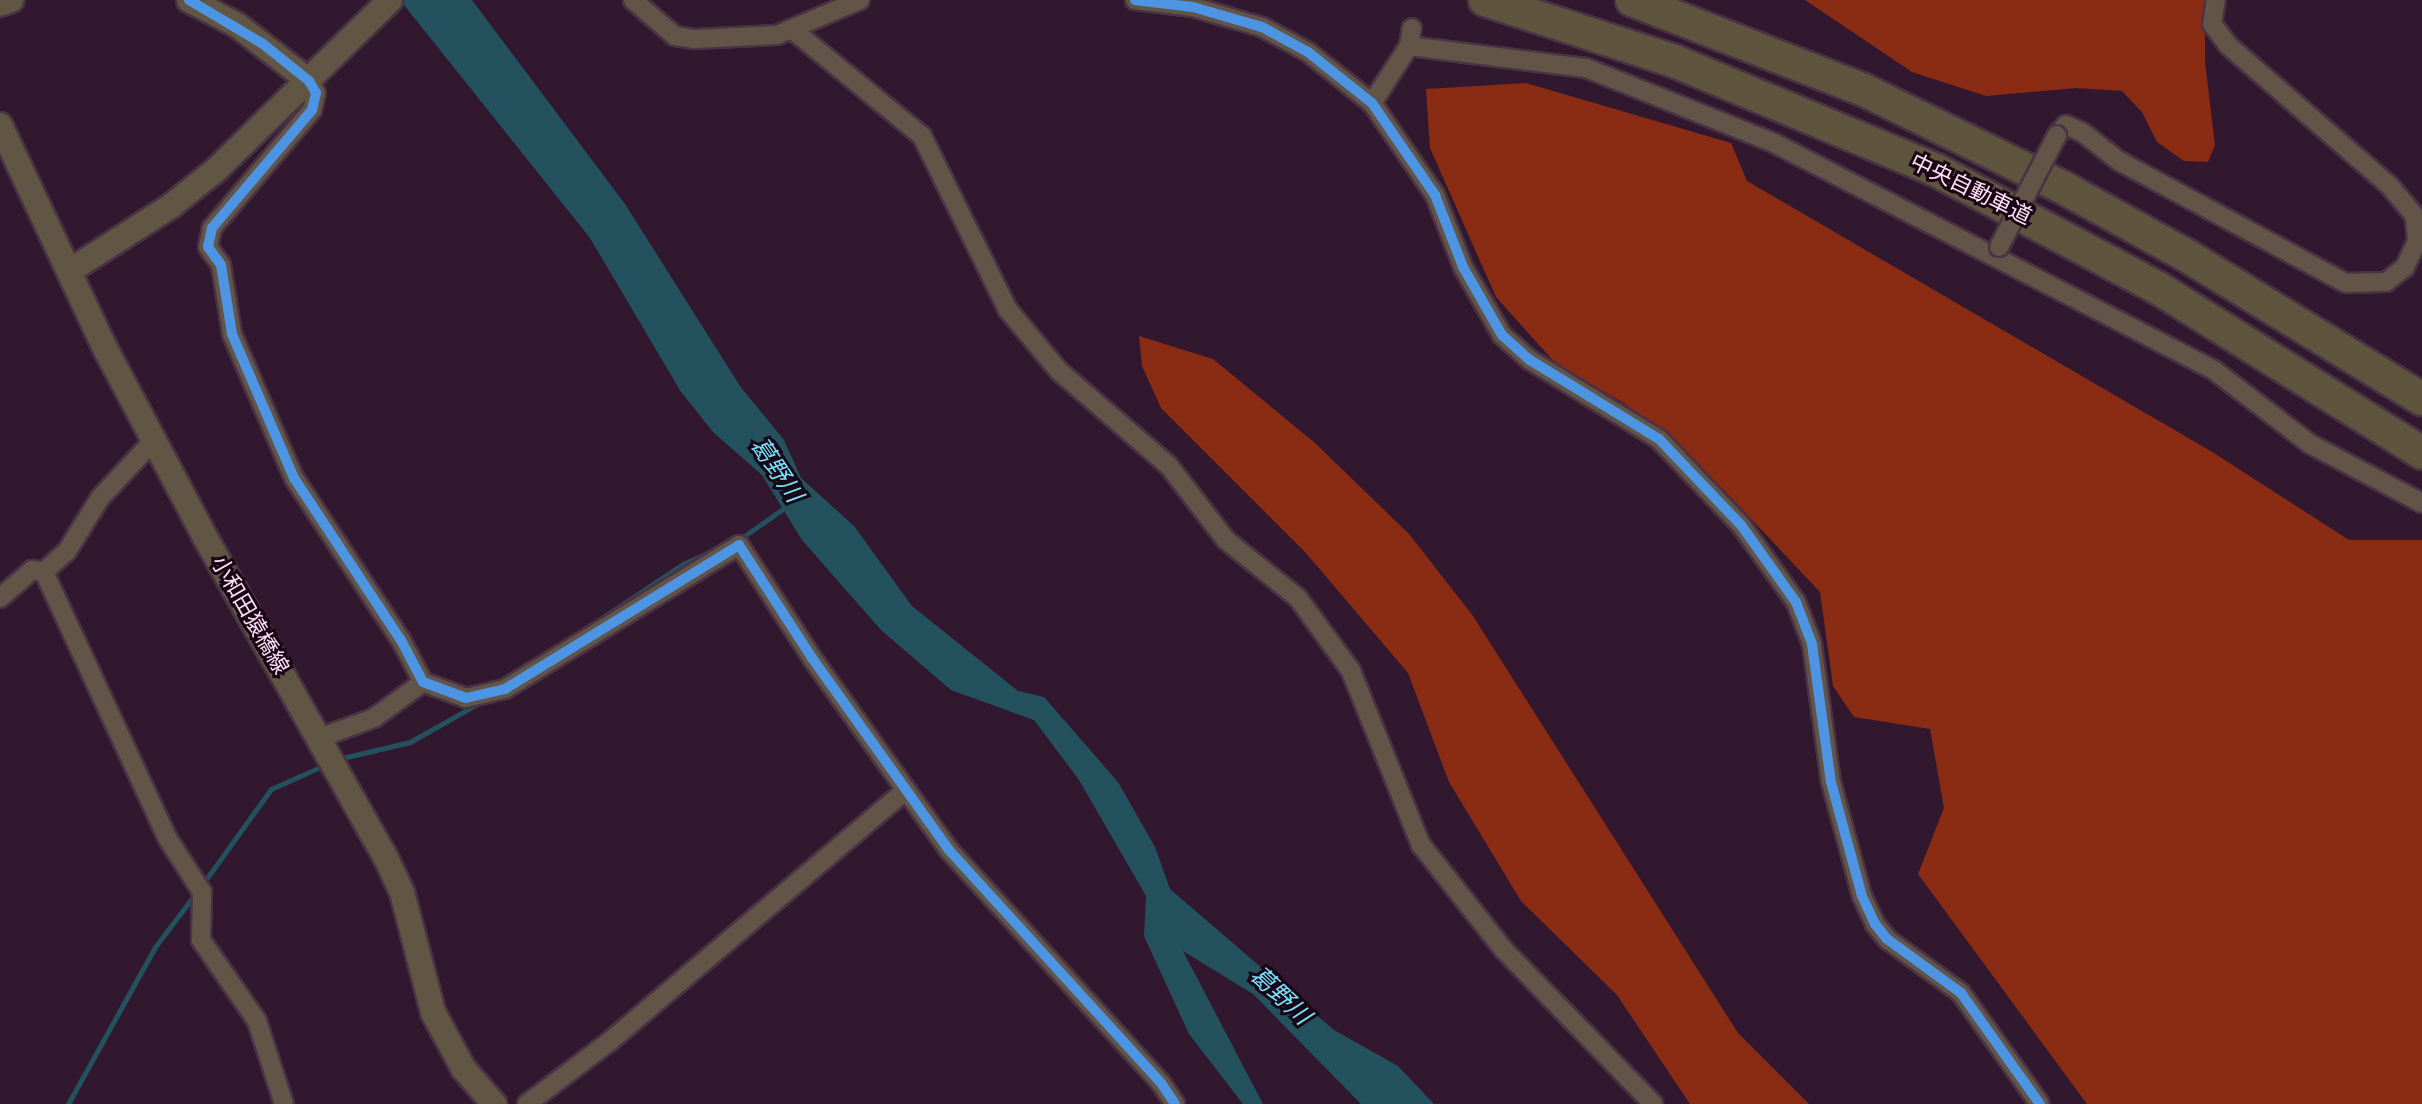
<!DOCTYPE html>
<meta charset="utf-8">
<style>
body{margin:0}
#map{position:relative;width:2422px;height:1104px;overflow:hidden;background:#32182e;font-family:"DejaVu Sans","Noto Sans JP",sans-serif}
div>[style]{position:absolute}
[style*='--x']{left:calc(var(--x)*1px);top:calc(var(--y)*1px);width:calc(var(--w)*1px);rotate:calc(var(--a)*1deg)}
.forest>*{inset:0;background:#8a2b14}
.water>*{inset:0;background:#23515e}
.stream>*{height:5px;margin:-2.5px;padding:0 2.5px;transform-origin:2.5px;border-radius:2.5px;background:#23515e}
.roads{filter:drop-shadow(2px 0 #493344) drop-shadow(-2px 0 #493344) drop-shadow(0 2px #493344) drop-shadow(0 -2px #493344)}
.street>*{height:18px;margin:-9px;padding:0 9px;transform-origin:9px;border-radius:9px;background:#625548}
.secondary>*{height:24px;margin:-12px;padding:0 12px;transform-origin:12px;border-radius:12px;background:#615543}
.highway>*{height:32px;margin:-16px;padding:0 16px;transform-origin:16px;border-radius:16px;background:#5f553e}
.bridges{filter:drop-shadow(2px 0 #493344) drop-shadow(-2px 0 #493344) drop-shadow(0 2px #493344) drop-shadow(0 -2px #493344)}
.street-bridge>*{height:18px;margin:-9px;padding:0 9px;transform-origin:9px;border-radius:9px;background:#625548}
.cycleway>*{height:10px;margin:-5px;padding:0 5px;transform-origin:5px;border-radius:5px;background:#4d94e3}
span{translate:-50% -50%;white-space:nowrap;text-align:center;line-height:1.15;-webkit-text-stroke:6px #190615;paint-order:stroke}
.street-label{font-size:22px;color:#fedff6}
.water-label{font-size:24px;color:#76e2fc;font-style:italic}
</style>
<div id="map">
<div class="forest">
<i style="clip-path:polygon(1805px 0,2210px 0,2205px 11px,2205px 62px,2215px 145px,2208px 162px,2184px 161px,2157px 142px,2142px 112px,2122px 91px,2076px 88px,1986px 96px,1912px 72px)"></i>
<i style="clip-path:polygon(1526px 83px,1731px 143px,1747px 181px,2214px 453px,2349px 540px,2422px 540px,2422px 1104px,2087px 1104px,1918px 874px,1944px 808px,1930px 729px,1854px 717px,1833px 686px,1820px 592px,1723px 489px,1624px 403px,1558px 366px,1496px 297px,1430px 148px,1426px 89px)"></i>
<i style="clip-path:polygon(1139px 336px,1213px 359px,1315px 443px,1409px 534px,1473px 616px,1738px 1033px,1809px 1104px,1690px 1104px,1617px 995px,1521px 901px,1449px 782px,1408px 673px,1306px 553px,1161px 408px,1142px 366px)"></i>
</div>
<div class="water">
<i style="clip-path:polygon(400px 0,472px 0,625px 204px,740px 386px,784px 440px,801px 478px,854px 526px,912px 606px,1018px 691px,1044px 697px,1118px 782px,1155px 847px,1170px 889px,1334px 1030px,1398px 1066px,1434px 1104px,1361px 1104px,1253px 994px,1183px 951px,1263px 1104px,1243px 1104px,1189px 1034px,1144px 936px,1146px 896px,1079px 780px,1034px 720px,951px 690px,881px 630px,802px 540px,762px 475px,714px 433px,681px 392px,590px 238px)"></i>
</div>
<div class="stream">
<i style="--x:740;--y:539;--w:57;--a:-35.1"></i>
<i style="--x:579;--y:633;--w:125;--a:-33.6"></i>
<i style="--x:683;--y:564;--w:53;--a:-24.6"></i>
<i style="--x:338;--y:759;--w:74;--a:-13.3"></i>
<i style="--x:410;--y:742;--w:79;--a:-29.5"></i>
<i style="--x:202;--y:885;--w:118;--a:-54.3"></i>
<i style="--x:271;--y:789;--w:59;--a:-24"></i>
<i style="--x:68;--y:1104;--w:179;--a:-61"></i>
<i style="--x:155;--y:947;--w:68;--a:-52.8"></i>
</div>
<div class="roads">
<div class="street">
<i style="--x:633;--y:0;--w:55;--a:40.6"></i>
<i style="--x:675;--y:36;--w:20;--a:9"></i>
<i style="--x:695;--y:39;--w:82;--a:-2.8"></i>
<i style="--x:777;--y:35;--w:90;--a:-22.9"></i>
<i style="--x:1135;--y:0;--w:58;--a:6.9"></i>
<i style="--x:1193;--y:7;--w:72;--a:16.2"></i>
<i style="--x:1262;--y:27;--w:52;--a:28.5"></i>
<i style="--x:1308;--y:52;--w:82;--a:38.6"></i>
<i style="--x:1372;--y:103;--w:112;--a:55.6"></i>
<i style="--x:1435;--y:195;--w:77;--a:68.7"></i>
<i style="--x:1463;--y:267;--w:78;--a:60.2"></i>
<i style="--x:1502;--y:335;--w:38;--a:42"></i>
<i style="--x:1530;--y:360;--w:151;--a:31.5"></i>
<i style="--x:1659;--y:439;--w:119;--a:46.4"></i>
<i style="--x:1741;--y:525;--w:95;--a:54.5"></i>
<i style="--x:1796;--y:602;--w:45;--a:69.1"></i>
<i style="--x:1812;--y:644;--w:139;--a:82.2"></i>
<i style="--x:1831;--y:782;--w:118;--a:74.8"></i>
<i style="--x:1862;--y:896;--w:31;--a:65"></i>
<i style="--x:1875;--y:924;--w:19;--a:51"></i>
<i style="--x:1887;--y:939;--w:92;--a:36.1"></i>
<i style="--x:1961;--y:993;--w:136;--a:54.6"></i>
<i style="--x:794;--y:31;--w:166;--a:39.4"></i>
<i style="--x:922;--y:136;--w:194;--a:63.7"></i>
<i style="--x:1008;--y:310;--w:80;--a:50.1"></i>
<i style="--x:1059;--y:371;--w:145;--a:40.8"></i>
<i style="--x:1169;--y:466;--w:93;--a:52.4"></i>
<i style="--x:1226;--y:540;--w:92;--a:38.9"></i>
<i style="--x:1298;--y:598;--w:90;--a:54"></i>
<i style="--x:1351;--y:671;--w:188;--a:68.1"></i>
<i style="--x:1421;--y:845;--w:132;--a:51.7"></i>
<i style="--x:1503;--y:949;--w:216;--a:45.9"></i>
<i style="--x:1409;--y:46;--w:178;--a:7.1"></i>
<i style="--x:1586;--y:68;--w:202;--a:21.7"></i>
<i style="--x:1774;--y:143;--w:495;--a:27.3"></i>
<i style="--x:2214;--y:370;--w:121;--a:37.6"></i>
<i style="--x:2310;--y:444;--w:127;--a:27.8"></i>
<i style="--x:309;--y:81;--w:14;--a:60"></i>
<i style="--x:316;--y:93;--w:17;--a:103"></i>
<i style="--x:312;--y:110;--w:155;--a:130.3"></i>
<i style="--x:212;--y:228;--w:19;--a:102"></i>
<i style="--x:208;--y:247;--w:22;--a:54"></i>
<i style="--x:221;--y:265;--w:70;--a:80.9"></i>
<i style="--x:232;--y:334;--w:157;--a:66.7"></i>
<i style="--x:294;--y:478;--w:194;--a:56.6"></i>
<i style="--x:401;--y:640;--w:47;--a:62.4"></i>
<i style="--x:423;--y:682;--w:46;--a:20.4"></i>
<i style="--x:466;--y:698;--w:40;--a:-13"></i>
<i style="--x:505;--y:689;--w:275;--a:-31.6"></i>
<i style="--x:739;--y:545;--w:135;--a:57.1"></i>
<i style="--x:812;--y:658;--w:236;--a:54.5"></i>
<i style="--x:949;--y:850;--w:315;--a:47.7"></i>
<i style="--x:1161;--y:1083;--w:25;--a:56"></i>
<i style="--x:1372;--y:103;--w:68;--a:-57"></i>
<i style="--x:1409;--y:46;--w:18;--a:-81"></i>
<i style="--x:2057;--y:135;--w:13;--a:-48"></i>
<i style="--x:2066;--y:125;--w:17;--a:24"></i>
<i style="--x:2082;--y:132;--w:47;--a:38.1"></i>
<i style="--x:2119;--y:161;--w:258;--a:28.3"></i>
<i style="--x:2346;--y:283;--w:40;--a:-1.4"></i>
<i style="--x:2386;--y:282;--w:24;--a:-38"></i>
<i style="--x:2405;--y:267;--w:29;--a:-65"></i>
<i style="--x:2417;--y:241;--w:25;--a:-95"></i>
<i style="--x:2415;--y:216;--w:39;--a:-130"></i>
<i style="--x:2390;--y:186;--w:215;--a:-139"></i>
<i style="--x:2228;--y:45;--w:26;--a:-127"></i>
<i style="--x:2212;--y:24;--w:24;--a:-81"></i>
<i style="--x:155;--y:439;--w:81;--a:133"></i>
<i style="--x:100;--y:498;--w:62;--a:121.9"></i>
<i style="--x:67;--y:551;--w:31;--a:138"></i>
<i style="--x:44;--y:572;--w:294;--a:65.1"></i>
<i style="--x:168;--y:839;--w:63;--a:57.3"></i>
<i style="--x:202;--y:892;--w:48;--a:91.2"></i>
<i style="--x:201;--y:940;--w:98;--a:55.3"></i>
<i style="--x:257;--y:1021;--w:87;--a:72"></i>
<i style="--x:0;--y:598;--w:43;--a:-41.2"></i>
<i style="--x:32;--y:570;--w:12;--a:9"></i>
<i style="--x:322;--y:737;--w:55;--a:-20.1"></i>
<i style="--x:374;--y:718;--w:61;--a:-36.3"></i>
<i style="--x:527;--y:1104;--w:103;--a:-37.1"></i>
<i style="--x:609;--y:1042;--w:388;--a:-40.3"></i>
</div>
<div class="secondary">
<i style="--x:189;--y:0;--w:54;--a:27.5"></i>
<i style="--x:237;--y:25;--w:91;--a:37.9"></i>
<i style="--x:0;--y:4;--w:12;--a:-20"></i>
<i style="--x:0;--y:125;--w:249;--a:64.8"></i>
<i style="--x:106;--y:350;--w:212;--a:62.1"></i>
<i style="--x:205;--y:537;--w:366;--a:60.6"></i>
<i style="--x:385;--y:856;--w:40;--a:65"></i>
<i style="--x:402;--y:892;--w:124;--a:75.5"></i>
<i style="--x:433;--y:1012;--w:64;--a:61.8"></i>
<i style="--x:463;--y:1068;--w:48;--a:49.3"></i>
<i style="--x:71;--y:270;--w:119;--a:-32.6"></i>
<i style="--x:171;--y:206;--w:58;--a:-38.7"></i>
<i style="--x:216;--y:170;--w:243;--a:-44.3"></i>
</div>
<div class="highway">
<i style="--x:1485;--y:0;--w:199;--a:17.9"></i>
<i style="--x:1674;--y:61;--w:284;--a:22.6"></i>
<i style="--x:1936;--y:170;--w:251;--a:28"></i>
<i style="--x:2158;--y:288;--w:311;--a:32"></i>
<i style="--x:1632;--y:0;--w:249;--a:21.2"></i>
<i style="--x:1864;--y:90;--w:223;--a:26.1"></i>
<i style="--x:2064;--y:188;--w:143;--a:28.9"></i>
<i style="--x:2189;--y:257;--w:273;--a:31.4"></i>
</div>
</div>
<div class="bridges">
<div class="street-bridge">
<i style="--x:1999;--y:247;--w:126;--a:-62.6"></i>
</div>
</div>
<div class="cycleway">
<i style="--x:189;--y:0;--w:86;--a:30.7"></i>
<i style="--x:263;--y:44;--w:59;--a:38.8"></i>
<i style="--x:309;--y:81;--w:14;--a:60"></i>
<i style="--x:316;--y:93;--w:17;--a:103"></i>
<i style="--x:312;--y:110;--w:155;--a:130.3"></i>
<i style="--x:212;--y:228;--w:19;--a:102"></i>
<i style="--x:208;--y:247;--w:22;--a:54"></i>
<i style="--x:221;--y:265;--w:70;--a:80.9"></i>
<i style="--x:232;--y:334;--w:157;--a:66.7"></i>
<i style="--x:294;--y:478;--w:194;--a:56.6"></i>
<i style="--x:401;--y:640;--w:47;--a:62.4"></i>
<i style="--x:423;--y:682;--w:46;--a:20.4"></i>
<i style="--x:466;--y:698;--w:40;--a:-13"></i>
<i style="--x:505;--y:689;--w:275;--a:-31.6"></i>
<i style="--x:739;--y:545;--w:135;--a:57.1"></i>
<i style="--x:812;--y:658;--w:236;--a:54.5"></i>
<i style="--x:949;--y:850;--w:315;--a:47.7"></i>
<i style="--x:1161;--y:1083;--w:25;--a:56"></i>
<i style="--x:1135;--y:0;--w:58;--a:6.9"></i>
<i style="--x:1193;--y:7;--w:72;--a:16.2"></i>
<i style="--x:1262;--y:27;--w:52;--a:28.5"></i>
<i style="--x:1308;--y:52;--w:82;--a:38.6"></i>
<i style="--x:1372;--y:103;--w:112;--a:55.6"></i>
<i style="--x:1435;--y:195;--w:77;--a:68.7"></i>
<i style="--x:1463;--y:267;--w:78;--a:60.2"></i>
<i style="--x:1502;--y:335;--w:38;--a:42"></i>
<i style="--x:1530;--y:360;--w:151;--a:31.5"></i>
<i style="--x:1659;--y:439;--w:119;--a:46.4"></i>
<i style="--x:1741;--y:525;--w:95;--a:54.5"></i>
<i style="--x:1796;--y:602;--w:45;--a:69.1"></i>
<i style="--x:1812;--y:644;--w:139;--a:82.2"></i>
<i style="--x:1831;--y:782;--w:118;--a:74.8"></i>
<i style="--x:1862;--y:896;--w:31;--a:65"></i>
<i style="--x:1875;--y:924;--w:19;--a:51"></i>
<i style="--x:1887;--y:939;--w:92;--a:36.1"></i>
<i style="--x:1961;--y:993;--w:136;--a:54.6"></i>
</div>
<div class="street-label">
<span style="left:1971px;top:189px;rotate:26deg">中央自動車道</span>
<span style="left:250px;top:615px;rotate:60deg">小和田猿橋線</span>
</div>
<div class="water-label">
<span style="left:776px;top:470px;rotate:56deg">葛野川</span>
<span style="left:1280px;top:996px;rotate:43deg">葛野川</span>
</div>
</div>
